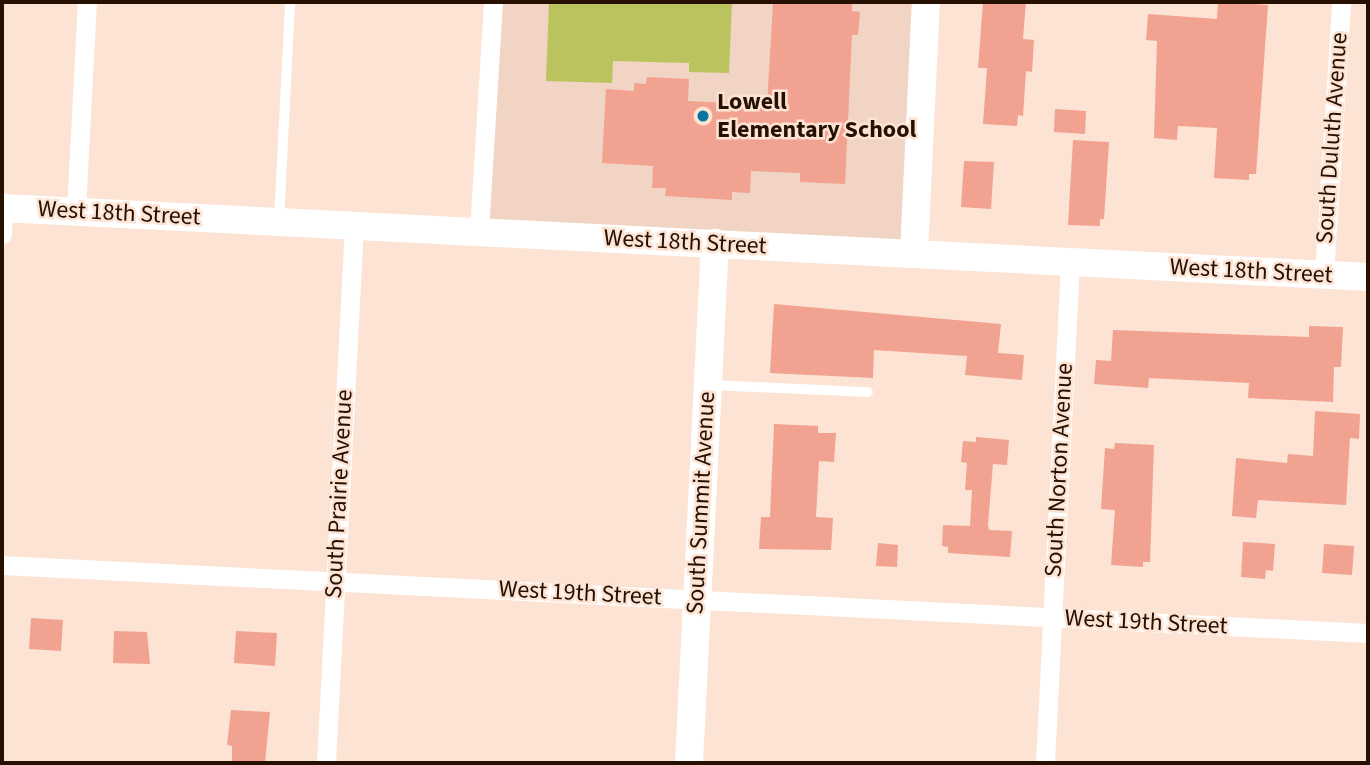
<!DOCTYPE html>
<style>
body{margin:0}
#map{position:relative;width:1370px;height:765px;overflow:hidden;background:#fde3d3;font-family:"Source Sans 3",sans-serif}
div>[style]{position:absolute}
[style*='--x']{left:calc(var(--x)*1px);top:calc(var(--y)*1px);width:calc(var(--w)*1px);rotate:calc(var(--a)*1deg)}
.built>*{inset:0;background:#f1d4c3}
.green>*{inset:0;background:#bbc35f}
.building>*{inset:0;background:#f1a290}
.lane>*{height:10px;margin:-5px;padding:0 5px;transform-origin:5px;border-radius:5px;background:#fff}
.street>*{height:19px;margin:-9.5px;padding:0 9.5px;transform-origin:9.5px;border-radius:9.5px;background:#fff}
.secondary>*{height:28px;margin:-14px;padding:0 14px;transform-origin:14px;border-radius:14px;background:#fff}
.dots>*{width:19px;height:19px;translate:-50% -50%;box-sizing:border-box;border:4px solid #fde3d3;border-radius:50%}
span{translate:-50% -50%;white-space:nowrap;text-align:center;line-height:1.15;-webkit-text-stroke:5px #fde3d3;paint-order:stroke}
.poi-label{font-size:24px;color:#261002;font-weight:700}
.left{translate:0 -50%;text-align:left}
.street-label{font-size:24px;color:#261002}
.frame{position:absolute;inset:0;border:4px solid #261002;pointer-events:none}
</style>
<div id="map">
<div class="built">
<i style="clip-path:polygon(493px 2px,926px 2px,914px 253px,479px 231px)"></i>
</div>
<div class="green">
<i style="clip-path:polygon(549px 2px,732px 2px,729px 73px,689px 72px,689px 63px,613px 61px,612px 83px,546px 81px)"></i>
</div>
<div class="building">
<i style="clip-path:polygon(773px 2px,852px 2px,852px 11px,860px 12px,858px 35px,852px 35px,845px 184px,800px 182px,800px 173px,751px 171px,750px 193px,732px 192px,732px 200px,665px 196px,666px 188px,652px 188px,653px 166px,602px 163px,606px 89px,634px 91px,634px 83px,646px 84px,647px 77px,689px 79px,688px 101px,767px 105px)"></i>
<i style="clip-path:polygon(983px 2px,1026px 2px,1023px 39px,1034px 40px,1032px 72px,1026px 71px,1023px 116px,1018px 115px,1017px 126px,983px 124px,987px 68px,978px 68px)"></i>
<i style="clip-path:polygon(1218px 2px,1268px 5px,1256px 174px,1249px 174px,1249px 180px,1214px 178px,1217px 128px,1178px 126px,1177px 140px,1154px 138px,1157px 41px,1146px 40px,1148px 14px,1217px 19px)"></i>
<i style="clip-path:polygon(1055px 109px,1086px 111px,1085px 134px,1054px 132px)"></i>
<i style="clip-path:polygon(1073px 140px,1109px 142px,1104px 219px,1100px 219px,1100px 226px,1068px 225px)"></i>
<i style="clip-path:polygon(964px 161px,994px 162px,991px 209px,961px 207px)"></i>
<i style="clip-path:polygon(774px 304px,1001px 324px,998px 353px,1024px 355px,1022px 380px,965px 375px,967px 356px,874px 350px,873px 378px,770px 373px)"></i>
<i style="clip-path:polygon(1309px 326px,1343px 327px,1341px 367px,1334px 367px,1333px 402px,1248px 398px,1249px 383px,1149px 378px,1148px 388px,1094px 384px,1096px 360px,1111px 361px,1113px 330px,1309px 337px)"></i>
<i style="clip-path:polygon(1315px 411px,1360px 414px,1359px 439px,1350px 438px,1346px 505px,1258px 500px,1256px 518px,1232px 516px,1236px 458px,1287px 463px,1288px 454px,1313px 456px)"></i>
<i style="clip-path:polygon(774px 424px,818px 426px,818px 433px,836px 433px,834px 462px,819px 461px,816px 517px,833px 518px,831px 550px,759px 549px,761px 517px,770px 517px)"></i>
<i style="clip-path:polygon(976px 437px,1009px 440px,1007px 465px,993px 464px,988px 524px,989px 530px,1012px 531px,1010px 557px,948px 553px,948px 547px,942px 546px,943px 525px,970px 526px,972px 490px,965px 490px,967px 463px,961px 462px,963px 441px,976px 442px)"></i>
<i style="clip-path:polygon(1115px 443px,1154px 445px,1150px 562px,1143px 562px,1143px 567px,1111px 565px,1115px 510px,1101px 509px,1105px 448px,1114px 449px)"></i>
<i style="clip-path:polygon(1243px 542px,1275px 544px,1273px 571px,1266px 570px,1265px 579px,1241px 577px)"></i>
<i style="clip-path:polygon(878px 543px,898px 545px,897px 567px,876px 566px)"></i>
<i style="clip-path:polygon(1324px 544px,1354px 546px,1352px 575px,1322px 573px)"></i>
<i style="clip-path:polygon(31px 618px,63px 620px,61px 651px,29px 649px)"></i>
<i style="clip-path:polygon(114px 631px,147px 632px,150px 664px,113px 663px)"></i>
<i style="clip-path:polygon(236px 631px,277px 633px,275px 666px,234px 663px)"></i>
<i style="clip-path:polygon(231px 710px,270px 712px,265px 763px,232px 763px,232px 746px,227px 745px)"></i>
</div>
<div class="lane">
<i style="--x:279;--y:221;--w:219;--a:-87.1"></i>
<i style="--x:711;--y:385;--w:157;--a:2.6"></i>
</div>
<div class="street">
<i style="--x:76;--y:210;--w:208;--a:-87"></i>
<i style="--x:479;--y:231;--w:229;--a:-86.5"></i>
<i style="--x:2;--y:234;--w:26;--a:-88"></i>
<i style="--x:1324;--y:275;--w:274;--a:-86.4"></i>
<i style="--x:2;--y:565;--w:1368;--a:2.85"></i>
<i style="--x:326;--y:763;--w:539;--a:-87.02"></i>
<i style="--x:1045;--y:763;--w:502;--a:-87.14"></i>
</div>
<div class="secondary">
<i style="--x:2;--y:208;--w:1368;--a:2.89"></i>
<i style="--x:914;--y:253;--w:251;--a:-87.3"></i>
<i style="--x:689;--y:763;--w:521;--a:-87.14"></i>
</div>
<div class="dots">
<i style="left:703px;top:116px;background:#0775a0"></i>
</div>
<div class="poi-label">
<span class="left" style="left:717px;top:116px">Lowell<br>Elementary School</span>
</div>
<div class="street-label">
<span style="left:1332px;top:138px;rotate:-86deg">South Duluth Avenue</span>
<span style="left:119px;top:213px;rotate:3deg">West 18th Street</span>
<span style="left:685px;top:242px;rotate:3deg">West 18th Street</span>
<span style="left:1251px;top:271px;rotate:3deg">West 18th Street</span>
<span style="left:1059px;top:470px;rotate:-87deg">South Norton Avenue</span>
<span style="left:339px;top:494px;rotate:-87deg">South Prairie Avenue</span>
<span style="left:701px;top:503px;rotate:-87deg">South Summit Avenue</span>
<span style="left:580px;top:593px;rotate:3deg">West 19th Street</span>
<span style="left:1146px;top:622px;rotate:3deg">West 19th Street</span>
</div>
<div class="frame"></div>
</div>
